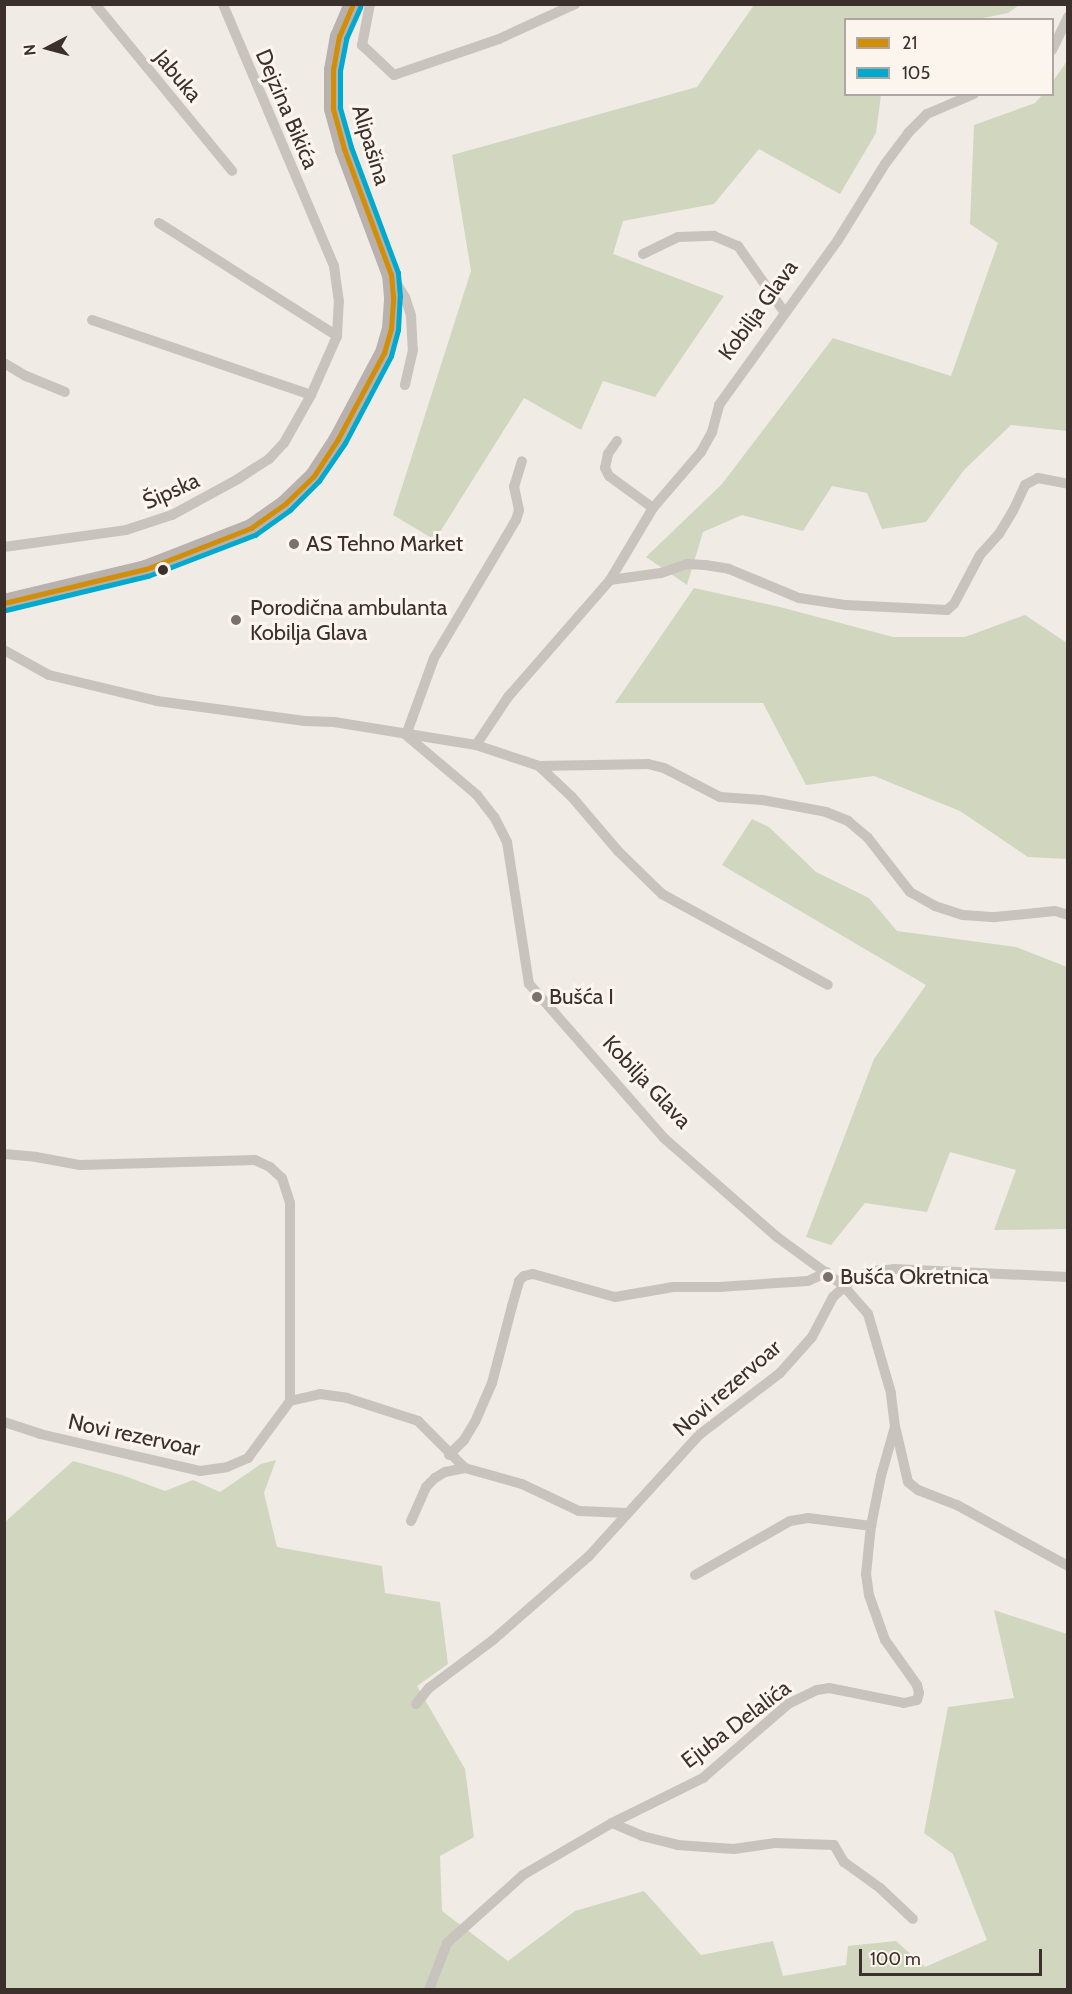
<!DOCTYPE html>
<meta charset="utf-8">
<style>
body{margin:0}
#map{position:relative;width:1072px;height:1994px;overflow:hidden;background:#f0ebe5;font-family:Cabin,sans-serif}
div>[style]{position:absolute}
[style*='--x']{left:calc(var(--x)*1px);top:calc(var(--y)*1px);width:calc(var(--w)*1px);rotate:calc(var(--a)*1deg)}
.green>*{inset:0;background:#d1d6bf}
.minor>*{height:10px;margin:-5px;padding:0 5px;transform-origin:5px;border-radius:5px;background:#c9c3be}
.primary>*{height:18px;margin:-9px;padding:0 9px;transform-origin:9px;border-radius:9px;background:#b8b1ad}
.bus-1>*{height:4.5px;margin:-2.25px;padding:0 2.25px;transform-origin:2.25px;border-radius:2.25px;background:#d18e09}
.bus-2>*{height:4.5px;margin:-2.25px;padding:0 2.25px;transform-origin:2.25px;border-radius:2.25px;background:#00a9ce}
.dots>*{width:16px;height:16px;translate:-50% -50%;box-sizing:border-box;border:3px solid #fbf5ee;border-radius:50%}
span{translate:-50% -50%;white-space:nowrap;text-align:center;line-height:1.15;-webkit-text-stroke:6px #fbf5ee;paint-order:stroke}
.street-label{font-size:22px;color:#3b302b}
.poi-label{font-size:22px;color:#3b302b}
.left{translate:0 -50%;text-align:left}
.frame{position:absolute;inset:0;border:6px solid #3b302b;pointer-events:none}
.legend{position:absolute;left:844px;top:18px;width:210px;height:78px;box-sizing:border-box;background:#fbf5ee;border:2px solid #aea6a0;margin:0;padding:8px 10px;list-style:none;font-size:18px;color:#3b302b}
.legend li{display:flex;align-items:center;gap:12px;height:30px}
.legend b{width:30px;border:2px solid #aea6a0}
.north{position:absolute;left:18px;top:18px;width:60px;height:60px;-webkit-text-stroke:4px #fbf5ee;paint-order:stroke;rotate:264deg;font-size:16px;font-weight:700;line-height:24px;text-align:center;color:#3b302b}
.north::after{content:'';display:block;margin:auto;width:21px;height:27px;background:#3b302b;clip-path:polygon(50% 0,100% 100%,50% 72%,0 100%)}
.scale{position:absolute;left:859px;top:1949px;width:183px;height:27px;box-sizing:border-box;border:3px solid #3b302b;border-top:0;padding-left:8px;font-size:18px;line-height:21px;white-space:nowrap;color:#3b302b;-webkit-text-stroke:4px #fbf5ee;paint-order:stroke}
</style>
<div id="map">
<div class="green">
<i style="clip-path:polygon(754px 5px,1019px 5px,1008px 13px,978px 19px,846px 20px,846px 94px,881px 95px,876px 133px,840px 194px,759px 149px,714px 204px,623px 221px,613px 254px,724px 296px,655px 397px,603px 381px,581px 430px,524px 398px,435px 540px,393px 515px,471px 271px,452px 155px,697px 87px)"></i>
<i style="clip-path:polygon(1067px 61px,1067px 431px,1011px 425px,964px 470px,926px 522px,882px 529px,867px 493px,832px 486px,803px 531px,742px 515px,703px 532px,687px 585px,646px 557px,722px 484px,833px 338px,951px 376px,998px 243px,970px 224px,974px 125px,1035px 103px,1042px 95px,1052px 94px,1053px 81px)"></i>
<i style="clip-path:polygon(694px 588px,780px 607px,893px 637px,965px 637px,1025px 615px,1067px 643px,1067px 859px,1028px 857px,960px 811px,874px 776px,806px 785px,763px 703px,615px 703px)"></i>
<i style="clip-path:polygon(752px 819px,769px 827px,816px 872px,869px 898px,897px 931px,1016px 947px,1067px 967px,1067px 1229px,994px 1230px,1016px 1170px,950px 1152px,927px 1212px,865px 1203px,831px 1245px,806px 1237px,874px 1059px,926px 985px,722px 865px)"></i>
<i style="clip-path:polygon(276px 1460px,264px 1493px,277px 1547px,382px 1566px,385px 1593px,440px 1602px,448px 1664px,417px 1686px,465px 1769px,474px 1837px,440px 1856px,442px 1911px,508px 1961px,575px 1911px,644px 1891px,701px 1955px,773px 1941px,783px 1976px,846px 1965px,848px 1946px,896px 1941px,925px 1967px,987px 1940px,953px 1854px,924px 1833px,948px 1707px,1014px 1698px,994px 1610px,1067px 1634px,1067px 1989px,5px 1990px,5px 1522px,73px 1461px,122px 1475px,165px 1491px,193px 1480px,220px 1492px,261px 1464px)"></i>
</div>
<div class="minor">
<i style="--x:95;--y:4;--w:216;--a:50.6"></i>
<i style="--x:370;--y:4;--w:42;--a:101"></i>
<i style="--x:362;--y:45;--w:44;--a:43.2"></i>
<i style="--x:394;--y:75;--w:111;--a:-18.9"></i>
<i style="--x:499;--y:39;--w:84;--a:-24.7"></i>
<i style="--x:1052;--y:50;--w:37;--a:-64"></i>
<i style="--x:159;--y:223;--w:211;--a:32.4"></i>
<i style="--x:643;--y:254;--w:39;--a:-26"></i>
<i style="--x:678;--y:237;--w:36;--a:-2"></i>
<i style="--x:714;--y:236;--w:26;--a:23"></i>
<i style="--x:738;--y:246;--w:82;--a:55"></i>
<i style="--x:394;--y:279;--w:21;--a:59"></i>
<i style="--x:405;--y:297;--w:20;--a:72"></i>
<i style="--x:411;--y:316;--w:34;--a:87"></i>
<i style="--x:413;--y:350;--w:36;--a:103"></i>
<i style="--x:92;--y:320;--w:231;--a:18.9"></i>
<i style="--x:4;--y:363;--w:26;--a:31"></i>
<i style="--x:26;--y:376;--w:42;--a:22.3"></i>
<i style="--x:617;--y:441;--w:16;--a:125"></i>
<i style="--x:608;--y:454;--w:14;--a:102"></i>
<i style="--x:605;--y:468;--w:9;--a:63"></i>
<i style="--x:609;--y:476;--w:54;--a:36"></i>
<i style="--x:4;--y:547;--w:123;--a:-7.9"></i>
<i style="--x:126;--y:530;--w:48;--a:-18.1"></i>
<i style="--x:172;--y:515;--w:75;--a:-28.6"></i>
<i style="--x:238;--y:479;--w:37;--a:-33"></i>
<i style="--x:269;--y:459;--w:22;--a:-47"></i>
<i style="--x:284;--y:443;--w:55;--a:-60.6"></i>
<i style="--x:311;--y:395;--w:64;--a:-66.2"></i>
<i style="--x:337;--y:336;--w:34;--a:-87"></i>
<i style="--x:339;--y:302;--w:36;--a:-98"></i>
<i style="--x:334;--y:266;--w:285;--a:-113"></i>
<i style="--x:610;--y:580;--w:51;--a:-7.8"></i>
<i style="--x:661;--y:573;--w:28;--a:-19"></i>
<i style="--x:687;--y:564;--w:18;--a:3"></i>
<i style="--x:705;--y:565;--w:24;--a:9"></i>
<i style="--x:729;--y:569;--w:76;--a:22.5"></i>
<i style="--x:799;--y:598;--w:48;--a:8.5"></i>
<i style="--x:846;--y:605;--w:101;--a:2.8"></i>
<i style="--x:947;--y:610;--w:9;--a:-41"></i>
<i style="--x:954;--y:604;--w:55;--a:-62"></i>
<i style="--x:980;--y:555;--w:28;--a:-48"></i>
<i style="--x:999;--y:534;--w:27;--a:-59"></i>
<i style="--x:1013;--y:511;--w:29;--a:-65"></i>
<i style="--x:1025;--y:485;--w:15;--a:-28"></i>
<i style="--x:1038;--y:478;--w:31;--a:11"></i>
<i style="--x:4;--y:650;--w:51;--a:29.1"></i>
<i style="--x:49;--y:675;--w:111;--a:13.5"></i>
<i style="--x:157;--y:701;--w:149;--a:7.7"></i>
<i style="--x:305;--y:721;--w:29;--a:2"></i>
<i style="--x:334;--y:722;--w:144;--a:9.2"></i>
<i style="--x:476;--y:745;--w:66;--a:18.4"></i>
<i style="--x:539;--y:766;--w:45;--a:43.2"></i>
<i style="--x:572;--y:797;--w:71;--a:49.6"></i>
<i style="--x:618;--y:851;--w:62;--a:44.3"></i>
<i style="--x:662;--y:894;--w:189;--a:28.7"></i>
<i style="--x:476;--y:745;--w:58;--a:-56.3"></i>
<i style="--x:508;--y:697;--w:155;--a:-48.9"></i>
<i style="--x:610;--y:580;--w:84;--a:-59.2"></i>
<i style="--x:653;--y:508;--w:74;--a:-49.4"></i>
<i style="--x:701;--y:452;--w:23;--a:-61"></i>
<i style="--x:712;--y:432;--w:28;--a:-75"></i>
<i style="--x:719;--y:405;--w:203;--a:-54.2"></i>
<i style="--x:838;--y:240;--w:89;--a:-58.3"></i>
<i style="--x:885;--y:164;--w:39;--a:-53"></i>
<i style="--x:908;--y:133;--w:27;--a:-45"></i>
<i style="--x:927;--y:114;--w:51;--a:-23.1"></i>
<i style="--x:539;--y:766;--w:109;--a:-1.1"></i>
<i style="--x:648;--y:764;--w:16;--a:14"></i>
<i style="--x:664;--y:768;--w:63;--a:27.4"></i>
<i style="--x:720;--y:797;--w:42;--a:4.1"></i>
<i style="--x:762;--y:800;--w:65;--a:10.6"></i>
<i style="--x:826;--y:812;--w:24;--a:22"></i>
<i style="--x:848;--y:821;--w:26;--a:40"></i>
<i style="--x:868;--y:838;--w:68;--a:52.1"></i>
<i style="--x:910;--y:892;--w:29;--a:29"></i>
<i style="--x:935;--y:906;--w:29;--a:18"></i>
<i style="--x:963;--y:915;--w:32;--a:4"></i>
<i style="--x:995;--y:917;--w:60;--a:-5.7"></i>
<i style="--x:1055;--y:911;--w:14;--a:17"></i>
<i style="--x:4;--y:1154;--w:32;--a:5"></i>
<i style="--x:36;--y:1157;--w:45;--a:10.3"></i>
<i style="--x:80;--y:1165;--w:175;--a:-1.6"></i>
<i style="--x:255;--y:1160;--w:17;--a:25"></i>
<i style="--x:270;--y:1167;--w:16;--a:43"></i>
<i style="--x:282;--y:1178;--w:26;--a:72"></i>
<i style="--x:290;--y:1203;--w:198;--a:90"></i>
<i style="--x:4;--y:1422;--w:38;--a:18"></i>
<i style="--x:40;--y:1434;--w:164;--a:13"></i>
<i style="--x:200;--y:1471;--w:27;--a:-8"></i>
<i style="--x:227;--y:1467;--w:23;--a:-23"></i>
<i style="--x:248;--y:1458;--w:71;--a:-53.6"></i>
<i style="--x:290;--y:1401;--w:31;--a:-13"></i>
<i style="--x:320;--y:1394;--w:27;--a:8"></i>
<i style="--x:347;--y:1398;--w:75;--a:17.9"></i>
<i style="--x:418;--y:1421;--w:66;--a:45"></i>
<i style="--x:465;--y:1468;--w:59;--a:15.7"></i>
<i style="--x:522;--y:1484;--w:63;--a:25.3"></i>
<i style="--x:579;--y:1511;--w:48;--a:2.4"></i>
<i style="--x:896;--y:1430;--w:53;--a:77"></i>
<i style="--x:908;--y:1482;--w:13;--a:39"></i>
<i style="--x:918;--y:1490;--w:42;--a:21"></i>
<i style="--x:957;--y:1505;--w:127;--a:28.8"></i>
<i style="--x:449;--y:1455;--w:21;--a:-45"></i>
<i style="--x:464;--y:1440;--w:21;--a:-59"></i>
<i style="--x:475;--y:1422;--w:43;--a:-66.4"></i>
<i style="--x:492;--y:1383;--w:80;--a:-75.4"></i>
<i style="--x:512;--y:1306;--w:26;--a:-74"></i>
<i style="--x:519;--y:1281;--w:7;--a:-45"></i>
<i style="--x:524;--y:1276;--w:9;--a:-13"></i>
<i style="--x:533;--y:1274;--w:85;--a:15.7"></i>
<i style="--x:615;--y:1297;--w:59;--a:-9.8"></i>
<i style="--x:673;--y:1287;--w:46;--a:0"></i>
<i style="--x:719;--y:1287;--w:89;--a:-3.9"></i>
<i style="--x:808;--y:1281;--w:21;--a:-25"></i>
<i style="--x:411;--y:1521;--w:37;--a:-66"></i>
<i style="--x:426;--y:1487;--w:13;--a:-45"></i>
<i style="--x:435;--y:1478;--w:12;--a:-31"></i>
<i style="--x:445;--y:1472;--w:20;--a:-11"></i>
<i style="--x:695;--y:1575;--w:109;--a:-29.6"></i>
<i style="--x:790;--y:1521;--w:18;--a:-9"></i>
<i style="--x:808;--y:1518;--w:64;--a:7.2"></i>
<i style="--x:416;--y:1704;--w:21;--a:-51"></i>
<i style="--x:429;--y:1688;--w:80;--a:-36.9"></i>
<i style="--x:493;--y:1640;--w:128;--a:-41.2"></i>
<i style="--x:589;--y:1556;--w:164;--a:-47.7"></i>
<i style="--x:699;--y:1435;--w:102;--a:-37.4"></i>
<i style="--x:780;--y:1373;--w:48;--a:-48.4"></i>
<i style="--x:812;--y:1337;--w:45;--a:-62.3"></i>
<i style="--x:833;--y:1297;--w:27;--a:-42"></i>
<i style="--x:853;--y:1279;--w:22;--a:-22"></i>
<i style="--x:873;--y:1271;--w:21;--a:-5"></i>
<i style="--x:894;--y:1269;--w:174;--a:2.6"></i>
<i style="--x:612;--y:1823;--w:33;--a:23"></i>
<i style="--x:642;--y:1836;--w:36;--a:14"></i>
<i style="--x:677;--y:1845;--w:57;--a:4"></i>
<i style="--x:734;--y:1849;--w:41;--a:-8.3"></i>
<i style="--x:775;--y:1843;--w:59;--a:1.9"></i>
<i style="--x:834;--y:1845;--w:20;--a:60"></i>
<i style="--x:844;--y:1862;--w:44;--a:35.8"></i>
<i style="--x:880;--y:1888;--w:45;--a:43.2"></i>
<i style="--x:429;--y:1990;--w:50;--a:-69"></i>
<i style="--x:447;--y:1943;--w:102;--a:-41.8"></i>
<i style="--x:523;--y:1875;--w:103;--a:-30.3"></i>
<i style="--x:612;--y:1823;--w:102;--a:-26.3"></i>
<i style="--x:703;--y:1778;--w:113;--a:-41"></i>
<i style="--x:788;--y:1704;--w:32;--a:-26"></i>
<i style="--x:817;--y:1690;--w:12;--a:-9"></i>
<i style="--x:829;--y:1688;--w:76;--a:11.3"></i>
<i style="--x:904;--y:1703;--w:13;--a:-13"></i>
<i style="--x:917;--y:1700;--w:7;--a:-74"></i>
<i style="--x:919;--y:1693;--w:8;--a:-104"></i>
<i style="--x:917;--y:1685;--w:55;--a:-125.4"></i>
<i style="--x:885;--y:1640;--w:48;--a:-109.6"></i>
<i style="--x:869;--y:1595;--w:21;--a:-98"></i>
<i style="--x:866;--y:1574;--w:48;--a:-84.1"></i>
<i style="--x:871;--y:1526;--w:51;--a:-78.7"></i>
<i style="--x:881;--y:1476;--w:51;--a:-74.1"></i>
<i style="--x:895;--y:1427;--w:34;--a:-97"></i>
<i style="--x:891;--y:1393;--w:82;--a:-106.2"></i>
<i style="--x:868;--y:1314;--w:37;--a:-131"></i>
<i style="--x:844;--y:1286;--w:83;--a:-143.8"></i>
<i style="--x:777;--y:1237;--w:150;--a:-138.8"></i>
<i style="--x:664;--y:1138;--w:205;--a:-131.2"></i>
<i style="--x:529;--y:984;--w:144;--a:-98.8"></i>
<i style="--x:507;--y:842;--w:28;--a:-117"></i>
<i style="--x:494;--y:817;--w:28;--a:-128"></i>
<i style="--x:477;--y:795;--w:93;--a:-139.8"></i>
<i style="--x:406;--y:735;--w:82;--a:-70"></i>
<i style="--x:434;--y:658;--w:161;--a:-59.3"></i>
<i style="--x:516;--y:520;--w:10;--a:-73"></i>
<i style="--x:519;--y:510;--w:24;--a:-102"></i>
<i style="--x:514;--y:487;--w:27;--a:-73"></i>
</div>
<div class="primary">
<i style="--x:4;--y:603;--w:146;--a:-13.5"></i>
<i style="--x:146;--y:569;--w:113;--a:-21.3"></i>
<i style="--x:251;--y:528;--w:42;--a:-35.2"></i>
<i style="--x:285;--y:504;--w:40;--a:-44"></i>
<i style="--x:314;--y:476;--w:44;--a:-57"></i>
<i style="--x:338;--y:439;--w:98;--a:-61.9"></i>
<i style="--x:384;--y:353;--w:25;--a:-74"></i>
<i style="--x:391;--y:329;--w:32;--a:-86"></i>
<i style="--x:393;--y:297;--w:22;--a:-95"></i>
<i style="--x:391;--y:275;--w:134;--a:-110.5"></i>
<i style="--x:344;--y:149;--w:41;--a:-105.4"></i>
<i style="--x:333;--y:109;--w:39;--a:-90"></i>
<i style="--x:333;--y:70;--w:34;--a:-80"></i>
<i style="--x:339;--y:37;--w:36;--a:-67"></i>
</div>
<div class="bus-1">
<i style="--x:4;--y:603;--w:146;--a:-13.5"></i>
<i style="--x:146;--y:569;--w:113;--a:-21.3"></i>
<i style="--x:251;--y:528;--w:42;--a:-35.2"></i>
<i style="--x:285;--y:504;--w:40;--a:-44"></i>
<i style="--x:314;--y:476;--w:44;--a:-57"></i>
<i style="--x:338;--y:439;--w:98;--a:-61.9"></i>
<i style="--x:384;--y:353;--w:25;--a:-74"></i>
<i style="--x:391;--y:329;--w:32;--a:-86"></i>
<i style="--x:393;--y:297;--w:22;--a:-95"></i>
<i style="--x:391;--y:275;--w:134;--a:-110.5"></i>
<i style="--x:344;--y:149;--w:41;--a:-105.4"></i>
<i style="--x:333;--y:109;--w:39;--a:-90"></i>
<i style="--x:333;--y:70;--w:34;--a:-80"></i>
<i style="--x:339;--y:37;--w:36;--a:-67"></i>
</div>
<div class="bus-2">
<i style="--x:6;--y:610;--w:146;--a:-13.5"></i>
<i style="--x:148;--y:576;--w:115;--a:-21"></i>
<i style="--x:255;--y:535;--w:43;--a:-35.5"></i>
<i style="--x:290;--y:510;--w:41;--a:-45"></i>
<i style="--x:319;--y:481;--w:46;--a:-55.6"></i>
<i style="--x:345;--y:443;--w:98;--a:-62.1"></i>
<i style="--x:391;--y:356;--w:27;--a:-75"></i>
<i style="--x:398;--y:330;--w:33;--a:-87"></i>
<i style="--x:400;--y:297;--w:24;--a:-95"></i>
<i style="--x:398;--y:273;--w:134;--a:-110.5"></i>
<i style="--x:351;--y:147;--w:41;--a:-105.8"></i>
<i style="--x:340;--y:108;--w:37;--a:-90"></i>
<i style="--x:340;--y:71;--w:33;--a:-79"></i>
<i style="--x:346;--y:39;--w:35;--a:-66"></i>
</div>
<div class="dots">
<i style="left:294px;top:544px;background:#7a716c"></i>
<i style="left:163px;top:570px;background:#3b302b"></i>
<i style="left:236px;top:620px;background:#7a716c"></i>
<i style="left:537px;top:997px;background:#7a716c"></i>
<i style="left:828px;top:1277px;background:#7a716c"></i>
</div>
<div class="street-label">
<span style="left:178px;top:76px;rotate:50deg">Jabuka</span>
<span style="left:287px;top:109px;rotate:67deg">Dejzina Bikića</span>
<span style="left:371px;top:145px;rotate:73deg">Alipašina</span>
<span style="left:758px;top:310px;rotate:-54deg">Kobilja Glava</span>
<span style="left:171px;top:491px;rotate:-24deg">Šipska</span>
<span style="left:647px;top:1082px;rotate:47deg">Kobilja Glava</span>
<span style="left:727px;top:1388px;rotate:-41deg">Novi rezervoar</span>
<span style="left:134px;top:1435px;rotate:12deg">Novi rezervoar</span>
<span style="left:736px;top:1724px;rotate:-37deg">Ejuba Delalića</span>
</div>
<div class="poi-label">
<span class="left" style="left:306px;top:544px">AS Tehno Market</span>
<span class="left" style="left:250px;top:620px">Porodična ambulanta<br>Kobilja Glava</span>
<span class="left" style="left:549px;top:997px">Bušća I</span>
<span class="left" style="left:840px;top:1277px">Bušća Okretnica</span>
</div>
<div class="frame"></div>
<ul class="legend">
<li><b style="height:8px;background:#d18e09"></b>21</li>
<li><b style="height:8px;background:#00a9ce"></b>105</li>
</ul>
<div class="north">N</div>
<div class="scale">100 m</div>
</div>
